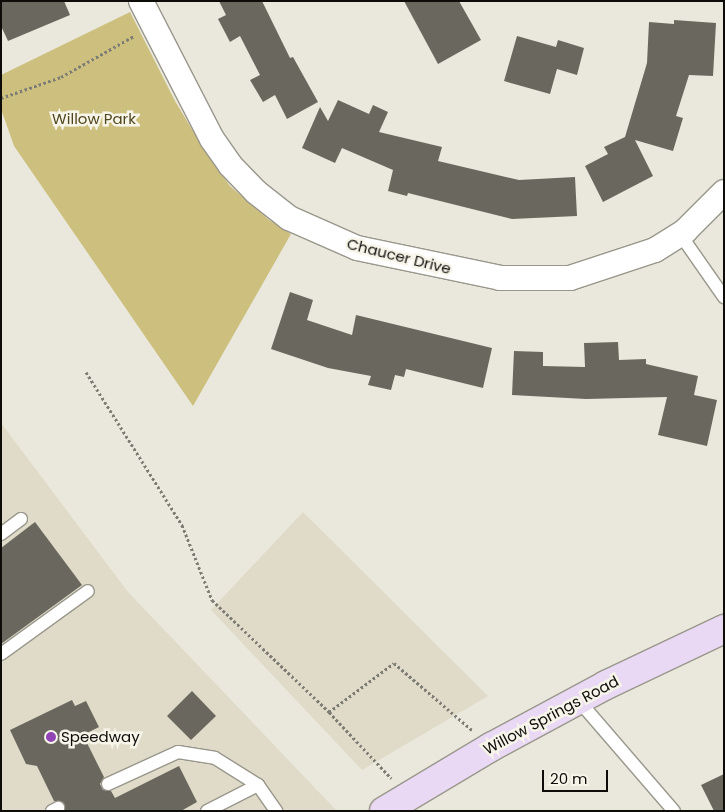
<!DOCTYPE html>
<style>
body{margin:0}
#map{position:relative;width:725px;height:812px;overflow:hidden;background:#eae8dc;font-family:Poppins,sans-serif}
div>[style]{position:absolute}
[style*='--x']{left:calc(var(--x)*1px);top:calc(var(--y)*1px);width:calc(var(--w)*1px);rotate:calc(var(--a)*1deg)}
.built>*{inset:0;background:#dfdbc8}
.green>*{inset:0;background:#cdc07e}
.building>*{inset:0;background:#6a685e}
.path>*{height:3px;margin-top:-1.5px;transform-origin:0;background:repeating-linear-gradient(90deg,#7e7d75 0 2.5px,transparent 0 5px)}
.roads{filter:drop-shadow(1px 0 #99978c) drop-shadow(-1px 0 #99978c) drop-shadow(0 1px #99978c) drop-shadow(0 -1px #99978c)}
.service>*{height:12px;margin:-6px;padding:0 6px;transform-origin:6px;border-radius:6px;background:#fff}
.minor>*{height:24px;margin:-12px;padding:0 12px;transform-origin:12px;border-radius:12px;background:#fff}
.secondary>*{height:28px;margin:-14px;padding:0 14px;transform-origin:14px;border-radius:14px;background:#ead9f4}
.dots>*{width:14px;height:14px;translate:-50% -50%;box-sizing:border-box;border:2px solid #f7f5e9;border-radius:50%}
span{translate:-50% -50%;white-space:nowrap;text-align:center;line-height:1.15;-webkit-text-stroke:5px #f7f5e9;paint-order:stroke}
.park-label{font-size:15px;color:#50471e}
.street-label{font-size:15px;color:#0d0c09}
.poi-label{font-size:15px;color:#0d0c09}
.left{translate:0 -50%;text-align:left}
.frame{position:absolute;inset:0;border:2px solid #0d0c09;pointer-events:none}
.scale{position:absolute;left:542px;top:770px;width:66px;height:22px;box-sizing:border-box;border:2px solid #0d0c09;border-top:0;padding-left:6px;font-size:15px;line-height:18px;white-space:nowrap;color:#0d0c09;-webkit-text-stroke:4px #f7f5e9;paint-order:stroke}
</style>
<div id="map">
<div class="built">
<i style="clip-path:polygon(1px 423px,128px 592px,337px 811px,1px 811px)"></i>
<i style="clip-path:polygon(303px 512px,488px 696px,362px 770px,211px 610px)"></i>
</div>
<div class="green">
<i style="clip-path:polygon(130px 12px,175px 101px,208px 156px,230px 186px,269px 220px,291px 234px,193px 406px,14px 146px,1px 109px,1px 75px)"></i>
</div>
<div class="building">
<i style="clip-path:polygon(1px 1px,64px 1px,70px 15px,8px 41px,1px 26px)"></i>
<i style="clip-path:polygon(219px 1px,262px 1px,290px 58px,293px 57px,318px 102px,287px 119px,275px 95px,263px 102px,250px 80px,260px 75px,240px 36px,230px 42px,218px 19px,226px 15px)"></i>
<i style="clip-path:polygon(404px 1px,459px 1px,481px 40px,438px 64px)"></i>
<i style="clip-path:polygon(674px 20px,716px 23px,713px 76px,689px 75px,676px 116px,683px 118px,673px 151px,635px 140px,653px 176px,603px 202px,585px 166px,608px 154px,604px 147px,625px 137px,647px 63px,649px 22px,674px 24px)"></i>
<i style="clip-path:polygon(517px 36px,556px 47px,558px 40px,584px 48px,577px 75px,557px 69px,550px 94px,504px 81px)"></i>
<i style="clip-path:polygon(338px 100px,369px 114px,373px 105px,388px 112px,379px 132px,442px 147px,438px 161px,519px 180px,575px 177px,577px 216px,512px 219px,408px 193px,407px 196px,388px 191px,393px 170px,342px 148px,335px 163px,302px 148px,320px 107px,328px 121px)"></i>
<i style="clip-path:polygon(290px 292px,313px 300px,307px 320px,352px 335px,356px 315px,492px 348px,483px 388px,406px 369px,404px 377px,395px 375px,391px 390px,368px 385px,371px 376px,328px 368px,271px 349px)"></i>
<i style="clip-path:polygon(618px 342px,619px 360px,646px 359px,646px 364px,698px 376px,694px 395px,717px 400px,707px 446px,658px 435px,667px 397px,586px 399px,512px 395px,514px 351px,543px 352px,543px 366px,585px 367px,584px 343px)"></i>
<i style="clip-path:polygon(35px 522px,82px 585px,1px 644px,1px 548px)"></i>
<i style="clip-path:polygon(192px 691px,216px 716px,191px 740px,167px 716px)"></i>
<i style="clip-path:polygon(72px 700px,75px 706px,86px 701px,99px 727px,83px 735px,104px 777px,100px 784px,103px 790px,111px 791px,115px 798px,179px 766px,197px 802px,181px 811px,65px 811px,63px 802px,54px 801px,37px 766px,26px 764px,10px 730px)"></i>
<i style="clip-path:polygon(724px 774px,724px 811px,714px 811px,701px 785px)"></i>
</div>
<div class="path">
<i style="--x:1;--y:98;--w:64;--a:-19.3"></i>
<i style="--x:61;--y:77;--w:84;--a:-29.3"></i>
<i style="--x:86;--y:372;--w:181;--a:57.9"></i>
<i style="--x:182;--y:525;--w:81;--a:68.2"></i>
<i style="--x:212;--y:600;--w:162;--a:43.7"></i>
<i style="--x:329;--y:712;--w:91;--a:46.8"></i>
<i style="--x:329;--y:712;--w:81;--a:-37"></i>
<i style="--x:394;--y:663;--w:103;--a:40.7"></i>
</div>
<div class="roads">
<div class="service">
<i style="--x:680;--y:234;--w:77;--a:55.1"></i>
<i style="--x:1;--y:534;--w:25;--a:-37"></i>
<i style="--x:1;--y:654;--w:107;--a:-35.9"></i>
<i style="--x:579;--y:701;--w:145;--a:49.2"></i>
<i style="--x:108;--y:784;--w:77;--a:-24.6"></i>
<i style="--x:178;--y:752;--w:37;--a:9"></i>
<i style="--x:215;--y:758;--w:51;--a:32.1"></i>
<i style="--x:258;--y:785;--w:32;--a:55"></i>
<i style="--x:52;--y:811;--w:7;--a:-27"></i>
<i style="--x:207;--y:811;--w:57;--a:-27"></i>
</div>
<div class="minor">
<i style="--x:141;--y:1;--w:155;--a:62.8"></i>
<i style="--x:212;--y:139;--w:32;--a:55"></i>
<i style="--x:230;--y:165;--w:37;--a:46"></i>
<i style="--x:256;--y:192;--w:42;--a:38.2"></i>
<i style="--x:289;--y:218;--w:74;--a:23.8"></i>
<i style="--x:357;--y:248;--w:146;--a:11.8"></i>
<i style="--x:500;--y:278;--w:70;--a:0"></i>
<i style="--x:570;--y:278;--w:89;--a:-18.2"></i>
<i style="--x:655;--y:250;--w:36;--a:-32"></i>
<i style="--x:685;--y:231;--w:55;--a:-45"></i>
</div>
<div class="secondary">
<i style="--x:384;--y:811;--w:125;--a:-30.9"></i>
<i style="--x:491;--y:747;--w:131;--a:-28.3"></i>
<i style="--x:606;--y:685;--w:131;--a:-25.4"></i>
</div>
</div>
<div class="dots">
<i style="left:51px;top:737px;background:#9144b6"></i>
</div>
<div class="park-label">
<span style="left:94px;top:119px">Willow Park</span>
</div>
<div class="street-label">
<span style="left:399px;top:256px;rotate:14deg">Chaucer Drive</span>
<span style="left:551px;top:715px;rotate:-28deg">Willow Springs Road</span>
</div>
<div class="poi-label">
<span class="left" style="left:61px;top:737px">Speedway</span>
</div>
<div class="frame"></div>
<div class="scale">20 m</div>
</div>
